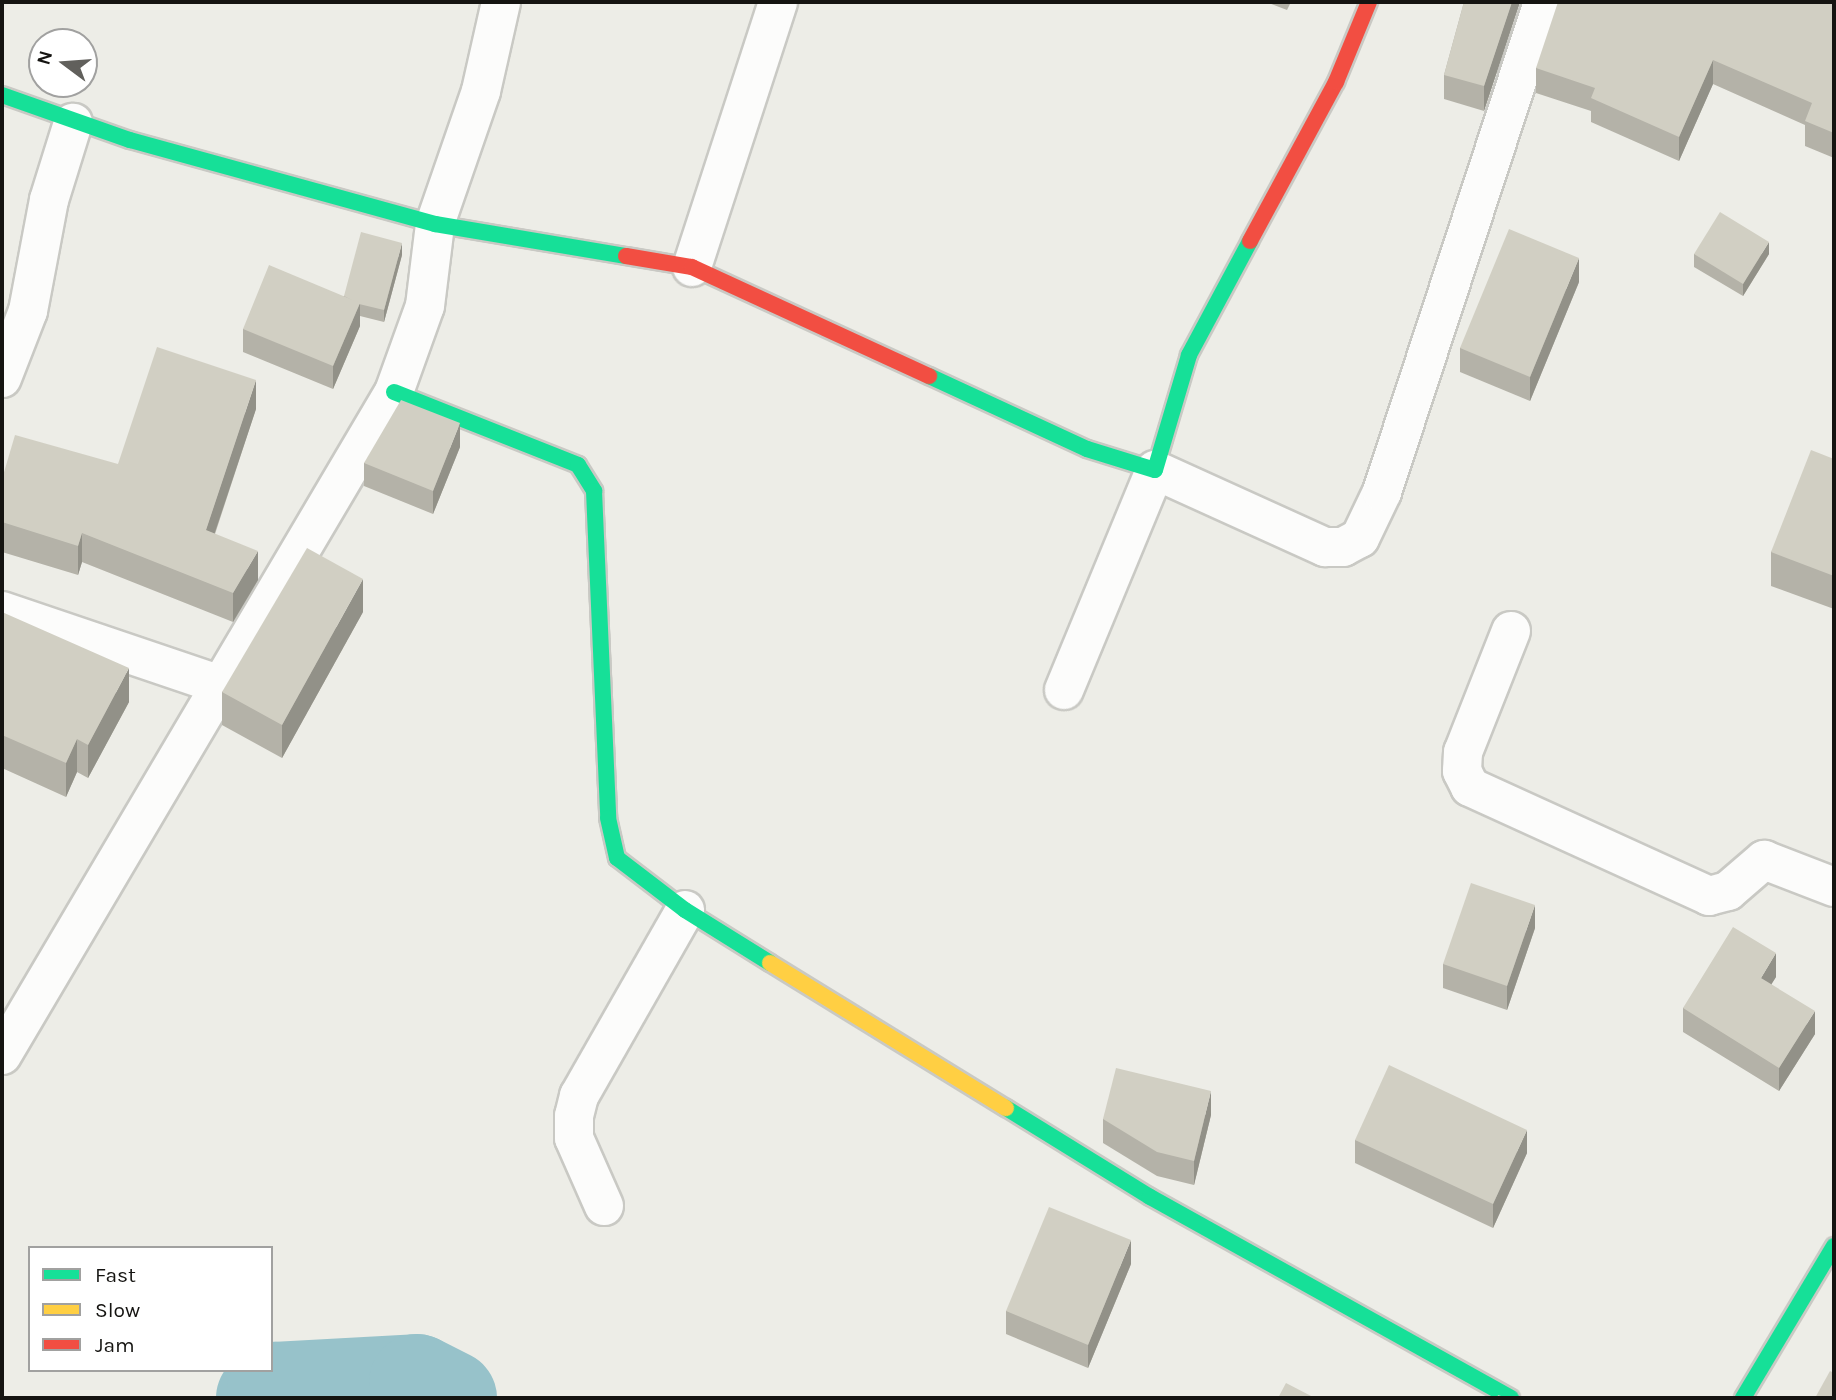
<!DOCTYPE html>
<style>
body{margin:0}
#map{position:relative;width:1836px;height:1400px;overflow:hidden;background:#edede7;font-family:Karla,sans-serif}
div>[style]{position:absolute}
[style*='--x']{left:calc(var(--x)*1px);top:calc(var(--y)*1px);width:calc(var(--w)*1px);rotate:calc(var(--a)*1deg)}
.river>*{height:96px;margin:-48px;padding:0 48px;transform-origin:48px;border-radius:48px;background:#97c2ca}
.roads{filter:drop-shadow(2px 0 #c9c9c4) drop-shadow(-2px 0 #c9c9c4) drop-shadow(0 2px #c9c9c4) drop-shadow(0 -2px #c9c9c4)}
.street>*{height:38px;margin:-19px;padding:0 19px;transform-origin:19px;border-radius:19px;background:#fcfcfb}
.fast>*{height:16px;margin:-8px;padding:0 8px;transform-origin:8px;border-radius:8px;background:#16e098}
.slow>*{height:16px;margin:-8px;padding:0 8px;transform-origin:8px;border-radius:8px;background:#ffcf43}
.jam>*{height:16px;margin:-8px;padding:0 8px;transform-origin:8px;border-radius:8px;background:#f24e42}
.wall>*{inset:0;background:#b4b2a8}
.shaded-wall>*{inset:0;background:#929188}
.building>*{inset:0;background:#d1cfc3}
span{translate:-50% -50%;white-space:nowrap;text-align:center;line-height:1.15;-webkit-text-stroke:5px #fff;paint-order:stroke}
.frame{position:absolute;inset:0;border:4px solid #151411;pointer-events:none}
.legend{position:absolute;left:28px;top:1246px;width:245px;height:126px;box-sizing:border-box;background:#fff;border:2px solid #a1a1a0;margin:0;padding:9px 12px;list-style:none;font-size:21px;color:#151411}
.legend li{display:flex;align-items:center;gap:14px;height:35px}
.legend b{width:35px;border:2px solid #a1a1a0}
.north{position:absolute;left:28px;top:28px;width:70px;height:70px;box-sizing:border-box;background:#fff;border:2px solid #a1a1a0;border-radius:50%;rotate:286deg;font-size:19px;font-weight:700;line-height:28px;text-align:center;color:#151411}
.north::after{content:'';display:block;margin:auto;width:24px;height:32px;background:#61605c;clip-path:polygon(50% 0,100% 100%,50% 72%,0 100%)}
</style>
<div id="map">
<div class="river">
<i style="--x:264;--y:1398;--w:14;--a:-36"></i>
<i style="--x:275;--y:1390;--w:142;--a:-3.2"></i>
<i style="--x:417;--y:1382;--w:36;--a:27"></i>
</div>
<div class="roads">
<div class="street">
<i style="--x:692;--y:267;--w:279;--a:-72"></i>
<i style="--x:2;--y:378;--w:72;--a:-68.8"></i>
<i style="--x:28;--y:311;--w:113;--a:-79.3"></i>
<i style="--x:49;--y:200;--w:81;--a:-72.7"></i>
<i style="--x:2;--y:611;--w:230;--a:18.7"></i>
<i style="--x:1511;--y:631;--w:130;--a:111.6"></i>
<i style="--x:1463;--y:752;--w:19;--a:93"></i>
<i style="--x:1462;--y:771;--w:18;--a:63"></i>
<i style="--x:1470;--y:787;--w:263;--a:24.5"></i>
<i style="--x:1709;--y:896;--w:20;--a:-15"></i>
<i style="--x:1728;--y:891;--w:48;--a:-40.7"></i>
<i style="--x:1764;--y:860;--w:75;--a:21.1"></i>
<i style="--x:1064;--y:690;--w:238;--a:-67.5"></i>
<i style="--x:1155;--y:470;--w:187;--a:24.4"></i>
<i style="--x:1325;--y:547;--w:18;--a:0"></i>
<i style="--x:1343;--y:547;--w:19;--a:-28"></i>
<i style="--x:1360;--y:538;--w:51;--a:-64.4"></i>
<i style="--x:1382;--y:492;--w:516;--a:-71.81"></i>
<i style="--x:2;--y:1055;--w:770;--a:-59.41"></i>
<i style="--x:394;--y:392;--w:91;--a:-70.2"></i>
<i style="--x:425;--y:306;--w:83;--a:-83"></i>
<i style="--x:435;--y:224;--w:141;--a:-70.9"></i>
<i style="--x:481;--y:91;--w:91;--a:-77.3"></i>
<i style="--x:604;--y:1206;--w:74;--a:-113.8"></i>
<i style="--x:574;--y:1138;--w:22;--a:-90"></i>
<i style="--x:574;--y:1116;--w:21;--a:-76"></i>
<i style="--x:579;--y:1096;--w:214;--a:-60.3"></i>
</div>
<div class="fast">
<i style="--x:2;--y:95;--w:136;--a:19.4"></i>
<i style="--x:130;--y:140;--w:316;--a:15.4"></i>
<i style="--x:435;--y:224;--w:194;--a:9.5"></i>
<i style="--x:929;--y:376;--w:174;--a:24.8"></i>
<i style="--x:1087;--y:449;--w:71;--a:17.2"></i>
<i style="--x:1155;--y:470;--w:120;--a:-73.5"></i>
<i style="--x:1189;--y:355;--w:129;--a:-61.8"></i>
<i style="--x:394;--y:392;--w:198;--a:21.6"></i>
<i style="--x:578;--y:465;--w:31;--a:58"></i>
<i style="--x:594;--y:491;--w:327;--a:87.5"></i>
<i style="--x:608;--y:818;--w:41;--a:77.3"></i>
<i style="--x:617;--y:858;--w:86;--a:37.4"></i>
<i style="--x:685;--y:910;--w:100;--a:31.9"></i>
<i style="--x:1006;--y:1108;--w:169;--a:31.7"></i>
<i style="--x:1150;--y:1197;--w:413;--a:29.1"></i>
<i style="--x:1743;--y:1398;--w:177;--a:-59.1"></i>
</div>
<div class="slow">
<i style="--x:770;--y:963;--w:277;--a:31.6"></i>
</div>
<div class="jam">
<i style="--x:1250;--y:241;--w:181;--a:-61.6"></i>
<i style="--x:1336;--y:82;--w:87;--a:-67.6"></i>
<i style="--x:626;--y:256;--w:67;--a:9.5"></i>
<i style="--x:692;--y:267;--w:261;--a:24.7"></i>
</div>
</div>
<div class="wall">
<i style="clip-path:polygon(1266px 2px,1291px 2px,1287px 10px)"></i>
<i style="clip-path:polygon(1464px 2px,1520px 2px,1484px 111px,1444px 99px,1444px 75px)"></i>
<i style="clip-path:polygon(1834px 2px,1834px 158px,1805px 146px,1805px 125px,1713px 84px,1679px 161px,1591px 122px,1591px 111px,1536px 93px,1536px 68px)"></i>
<i style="clip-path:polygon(1694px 254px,1769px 254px,1743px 296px,1694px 267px)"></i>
<i style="clip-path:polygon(402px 255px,384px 322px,360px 316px,360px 326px,333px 389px,243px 352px,243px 329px,344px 296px)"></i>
<i style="clip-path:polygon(1579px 282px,1530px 401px,1460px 372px,1460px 348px)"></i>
<i style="clip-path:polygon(256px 409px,215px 534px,258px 580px,233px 622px,82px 562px,78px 575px,2px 552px,2px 479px,118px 464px)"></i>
<i style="clip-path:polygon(460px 447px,433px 514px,364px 486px,364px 463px)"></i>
<i style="clip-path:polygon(1834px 459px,1834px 609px,1771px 586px,1771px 552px)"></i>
<i style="clip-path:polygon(2px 612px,129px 702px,88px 778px,77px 772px,66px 797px,2px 768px)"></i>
<i style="clip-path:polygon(363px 612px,282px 758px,222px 725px,222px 692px)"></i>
<i style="clip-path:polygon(1535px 928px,1507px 1010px,1443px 988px,1443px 964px)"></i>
<i style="clip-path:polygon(1776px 977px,1771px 984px,1815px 1034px,1779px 1091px,1683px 1032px,1683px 1008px)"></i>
<i style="clip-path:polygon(1211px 1115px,1194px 1185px,1157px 1176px,1103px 1143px,1103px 1119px)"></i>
<i style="clip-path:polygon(1355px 1140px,1527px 1153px,1493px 1228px,1355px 1163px)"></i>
<i style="clip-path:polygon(1131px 1264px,1088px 1368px,1006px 1334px,1006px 1311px)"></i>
</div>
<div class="shaded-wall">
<i style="clip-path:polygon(1512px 2px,1520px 2px,1484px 111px,1484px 86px)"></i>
<i style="clip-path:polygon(1713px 60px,1713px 84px,1679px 161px,1679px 137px)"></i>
<i style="clip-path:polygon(1769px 242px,1769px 254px,1743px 296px,1743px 284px)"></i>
<i style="clip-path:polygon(402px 243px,402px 255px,384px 322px,384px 310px)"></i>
<i style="clip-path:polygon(1579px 258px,1579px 282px,1530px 401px,1530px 377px)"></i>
<i style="clip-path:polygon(360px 303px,360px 326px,333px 389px,333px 366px)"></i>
<i style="clip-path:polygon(256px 380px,256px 409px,206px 559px,206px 530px)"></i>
<i style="clip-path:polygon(460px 423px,460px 447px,433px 514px,433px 491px)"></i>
<i style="clip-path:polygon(82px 533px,82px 562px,78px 575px,78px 546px)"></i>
<i style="clip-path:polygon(258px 551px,258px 580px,233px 622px,233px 593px)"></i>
<i style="clip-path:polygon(363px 579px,363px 612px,282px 758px,282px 725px)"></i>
<i style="clip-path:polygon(129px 668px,129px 702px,88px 778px,88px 745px)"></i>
<i style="clip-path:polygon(77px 739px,77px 772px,66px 797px,66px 763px)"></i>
<i style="clip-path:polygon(1535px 905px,1535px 928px,1507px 1010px,1507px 986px)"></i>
<i style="clip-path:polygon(1776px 953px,1776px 977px,1761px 1001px,1761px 978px)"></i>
<i style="clip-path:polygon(1815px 1011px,1815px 1034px,1779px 1091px,1779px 1068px)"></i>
<i style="clip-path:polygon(1211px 1091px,1211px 1115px,1194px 1185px,1194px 1161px)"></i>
<i style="clip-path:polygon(1527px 1130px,1527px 1153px,1493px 1228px,1493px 1204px)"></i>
<i style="clip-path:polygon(1131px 1240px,1131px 1264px,1088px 1368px,1088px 1345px)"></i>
</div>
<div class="building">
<i style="clip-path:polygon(1464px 2px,1512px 2px,1484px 86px,1444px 75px)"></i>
<i style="clip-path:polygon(1558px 2px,1834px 2px,1834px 133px,1805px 121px,1812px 103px,1713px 60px,1679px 137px,1591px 98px,1595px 88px,1536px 68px)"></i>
<i style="clip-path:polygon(1720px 212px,1769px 242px,1743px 284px,1694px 254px)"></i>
<i style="clip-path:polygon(1509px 229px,1579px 258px,1530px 377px,1460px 348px)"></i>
<i style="clip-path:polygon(361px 232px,402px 243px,384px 310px,359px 304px,344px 296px)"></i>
<i style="clip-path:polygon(269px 265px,360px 303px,333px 366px,243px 329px)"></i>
<i style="clip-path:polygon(157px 347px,256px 380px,206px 530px,258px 551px,233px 593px,82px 533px,78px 546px,2px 522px,2px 479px,15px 435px,118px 464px)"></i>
<i style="clip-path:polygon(401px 400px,460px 423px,433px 491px,364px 463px)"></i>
<i style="clip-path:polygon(1811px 450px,1834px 459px,1834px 576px,1771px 552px)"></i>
<i style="clip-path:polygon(307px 548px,363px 579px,282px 725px,222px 692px)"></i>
<i style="clip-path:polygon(2px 612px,129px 668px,88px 745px,77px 739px,66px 763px,2px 735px)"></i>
<i style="clip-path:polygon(1471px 883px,1535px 905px,1507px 986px,1443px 964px)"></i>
<i style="clip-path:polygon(1733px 927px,1776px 953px,1761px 978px,1815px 1011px,1779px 1068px,1683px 1008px)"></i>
<i style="clip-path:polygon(1389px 1065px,1527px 1130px,1493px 1204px,1355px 1140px)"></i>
<i style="clip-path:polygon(1116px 1068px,1211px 1091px,1194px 1161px,1157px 1152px,1103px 1119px)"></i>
<i style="clip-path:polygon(1049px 1207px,1131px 1240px,1088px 1345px,1006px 1311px)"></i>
<i style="clip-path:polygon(1830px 1371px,1834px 1373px,1834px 1398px,1815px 1398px)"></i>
<i style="clip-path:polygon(1286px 1383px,1315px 1398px,1278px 1398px)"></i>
<i style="clip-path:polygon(1498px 1395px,1507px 1398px,1497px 1398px)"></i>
</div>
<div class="frame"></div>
<ul class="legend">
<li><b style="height:9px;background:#16e098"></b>Fast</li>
<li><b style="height:9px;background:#ffcf43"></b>Slow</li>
<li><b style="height:9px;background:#f24e42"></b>Jam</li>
</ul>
<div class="north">N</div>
</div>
